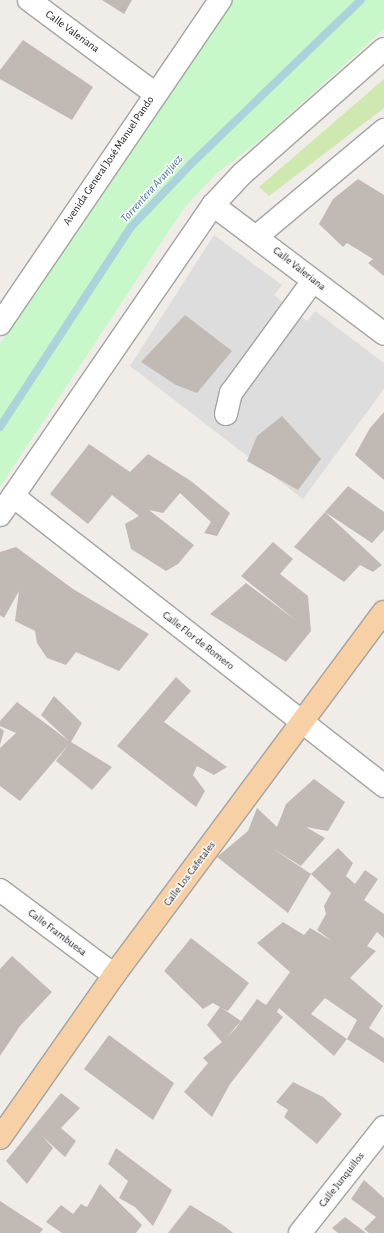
<!DOCTYPE html>
<meta charset="utf-8">
<style>
body{margin:0}
#map{position:relative;width:384px;height:1233px;overflow:hidden;background:#f0ede8;font-family:"Alegreya Sans",sans-serif}
div>[style]{position:absolute}
[style*='--x']{left:calc(var(--x)*1px);top:calc(var(--y)*1px);width:calc(var(--w)*1px);rotate:calc(var(--a)*1deg)}
.residential>*{inset:0;background:#deddde}
.grass>*{inset:0;background:#cee8b0}
.park>*{inset:0;background:#c8f7c9}
.stream>*{height:8px;margin:-4px;padding:0 4px;transform-origin:4px;border-radius:4px;background:#aad3dc}
.building>*{inset:0;background:#c1b9b4}
.roads{filter:drop-shadow(1px 0 #a4a4a4) drop-shadow(-1px 0 #a4a4a4) drop-shadow(0 1px #a4a4a4) drop-shadow(0 -1px #a4a4a4)}
.minor>*{height:22px;margin:-11px;padding:0 11px;transform-origin:11px;border-radius:11px;background:#fff}
.major>*{height:22px;margin:-11px;padding:0 11px;transform-origin:11px;border-radius:11px;background:#f8d0a5}
span{translate:-50% -50%;white-space:nowrap;text-align:center;line-height:1.15;-webkit-text-stroke:3px #fff;paint-order:stroke}
.street-label{font-size:11px;color:#202020}
.water-label{font-size:12px;color:#4a789d;font-style:italic}
</style>
<div id="map">
<div class="residential">
<i style="clip-path:polygon(214px 235px,282px 285px,274px 295px,307px 321px,315px 311px,384px 363px,384px 389px,303px 499px,130px 366px)"></i>
</div>
<div class="grass">
<i style="clip-path:polygon(384px 79px,384px 108px,269px 196px,259px 187px)"></i>
</div>
<div class="park">
<i style="clip-path:polygon(229px 0,384px 0,384px 29px,264px 137px,217px 173px,184px 208px,0 487px,0 344px)"></i>
</div>
<div class="stream">
<i style="--x:0;--y:427;--w:239;--a:-56.8"></i>
<i style="--x:131;--y:227;--w:87;--a:-46.4"></i>
<i style="--x:191;--y:164;--w:236;--a:-44"></i>
</div>
<div class="building">
<i style="clip-path:polygon(102px 0,132px 0,124px 14px)"></i>
<i style="clip-path:polygon(23px 40px,93px 87px,72px 120px,0 79px,0 70px)"></i>
<i style="clip-path:polygon(358px 179px,384px 195px,384px 276px,368px 263px,373px 259px,347px 243px,343px 247px,319px 224px,333px 199px)"></i>
<i style="clip-path:polygon(185px 315px,232px 351px,197px 393px,176px 385px,141px 362px)"></i>
<i style="clip-path:polygon(384px 412px,384px 480px,355px 455px,370px 428px)"></i>
<i style="clip-path:polygon(282px 416px,321px 459px,298px 490px,247px 461px,257px 436px)"></i>
<i style="clip-path:polygon(89px 444px,130px 472px,148px 454px,191px 481px,230px 513px,217px 536px,204px 533px,211px 522px,180px 493px,163px 513px,149px 510px,194px 545px,178px 564px,166px 571px,131px 549px,125px 524px,139px 516px,112px 495px,88px 524px,50px 494px)"></i>
<i style="clip-path:polygon(348px 486px,384px 512px,384px 530px,372px 543px,325px 512px)"></i>
<i style="clip-path:polygon(325px 512px,382px 565px,373px 572px,360px 565px,344px 582px,294px 547px)"></i>
<i style="clip-path:polygon(273px 542px,293px 559px,280px 574px,308px 596px,311px 631px,286px 662px,210px 614px,246px 583px,297px 621px,241px 576px)"></i>
<i style="clip-path:polygon(16px 547px,73px 589px,149px 634px,119px 671px,76px 652px,66px 665px,47px 658px,37px 643px,35px 631px,15px 621px,19px 591px,4px 618px,0 615px,0 552px)"></i>
<i style="clip-path:polygon(176px 677px,191px 691px,164px 722px,227px 767px,214px 775px,197px 766px,193px 775px,205px 791px,196px 807px,117px 746px)"></i>
<i style="clip-path:polygon(54px 696px,82px 723px,71px 742px,112px 767px,92px 790px,56px 761px,68px 745px,20px 801px,0 786px,0 748px,16px 733px,0 726px,0 721px,17px 702px,69px 741px,41px 715px)"></i>
<i style="clip-path:polygon(0 728px,4px 731px,0 745px)"></i>
<i style="clip-path:polygon(314px 779px,345px 802px,328px 831px,306px 827px,325px 838px,301px 866px,272px 848px,311px 874px,338px 848px,353px 863px,346px 876px,355px 884px,365px 870px,378px 879px,364px 900px,384px 914px,384px 938px,377px 932px,367px 946px,376px 951px,350px 978px,383px 1006px,369px 1028px,384px 1038px,384px 1063px,347px 1039px,357px 1020px,325px 998px,311px 1014px,347px 1039px,334px 1056px,279px 1008px,277px 1012px,283px 1017px,230px 1084px,212px 1117px,184px 1092px,208px 1063px,203px 1058px,222px 1042px,207px 1025px,220px 1007px,213px 1003px,203px 1009px,164px 971px,191px 938px,249px 983px,228px 1011px,222px 1008px,241px 1021px,226px 1038px,236px 1028px,257px 999px,266px 1005px,290px 972px,257px 943px,283px 922px,304px 935px,310px 928px,332px 941px,317px 930px,326px 914px,324px 906px,331px 893px,311px 874px,288px 913px,217px 857px,248px 831px,257px 808px,277px 827px,286px 804px)"></i>
<i style="clip-path:polygon(12px 956px,52px 992px,20px 1026px,0 1056px,0 969px)"></i>
<i style="clip-path:polygon(109px 1035px,174px 1083px,153px 1120px,84px 1069px)"></i>
<i style="clip-path:polygon(293px 1082px,323px 1097px,342px 1114px,317px 1144px,284px 1117px,288px 1110px,276px 1102px)"></i>
<i style="clip-path:polygon(61px 1093px,80px 1108px,61px 1128px,76px 1141px,65px 1157px,42px 1136px,53px 1148px,27px 1184px,6px 1161px)"></i>
<i style="clip-path:polygon(116px 1148px,172px 1190px,153px 1226px,135px 1207px,119px 1198px,128px 1181px,108px 1164px)"></i>
<i style="clip-path:polygon(364px 1180px,384px 1198px,384px 1233px,369px 1233px,364px 1229px,376px 1217px,351px 1199px)"></i>
<i style="clip-path:polygon(100px 1184px,142px 1225px,136px 1233px,62px 1233px,46px 1222px,61px 1205px,73px 1214px,81px 1204px,87px 1207px)"></i>
<i style="clip-path:polygon(0 1201px,43px 1229px,40px 1233px,0 1233px)"></i>
<i style="clip-path:polygon(190px 1205px,223px 1225px,233px 1233px,168px 1233px)"></i>
<i style="clip-path:polygon(345px 1217px,366px 1233px,338px 1233px,332px 1228px)"></i>
</div>
<div class="roads">
<div class="minor">
<i style="--x:29;--y:0;--w:156;--a:36.6"></i>
<i style="--x:213;--y:205;--w:214;--a:37"></i>
<i style="--x:256;--y:237;--w:167;--a:-39.9"></i>
<i style="--x:0;--y:324;--w:392;--a:-55.8"></i>
<i style="--x:226;--y:414;--w:22;--a:-77"></i>
<i style="--x:231;--y:393;--w:139;--a:-53.8"></i>
<i style="--x:13;--y:496;--w:471;--a:38"></i>
<i style="--x:0;--y:515;--w:376;--a:-55.5"></i>
<i style="--x:213;--y:205;--w:42;--a:-46.9"></i>
<i style="--x:242;--y:174;--w:189;--a:-41.4"></i>
<i style="--x:0;--y:890;--w:142;--a:36.7"></i>
<i style="--x:300;--y:1233;--w:135;--a:-51.6"></i>
</div>
<div class="major">
<i style="--x:0;--y:1138;--w:199;--a:-55"></i>
<i style="--x:114;--y:975;--w:452;--a:-53.4"></i>
</div>
</div>
<div class="street-label">
<span style="left:72px;top:32px;rotate:36deg">Calle Valeriana</span>
<span style="left:109px;top:161px;rotate:-56deg">Avenida General José Manuel Pando</span>
<span style="left:299px;top:269px;rotate:38deg">Calle Valeriana</span>
<span style="left:198px;top:641px;rotate:38deg">Calle Flor de Romero</span>
<span style="left:190px;top:874px;rotate:-53deg">Calle Los Cafetales</span>
<span style="left:57px;top:933px;rotate:37deg">Calle Frambuesa</span>
<span style="left:342px;top:1180px;rotate:-52deg">Calle Junquillos</span>
</div>
<div class="water-label">
<span style="left:152px;top:189px;rotate:-48deg">Torrentera Aranjuez</span>
</div>
</div>
